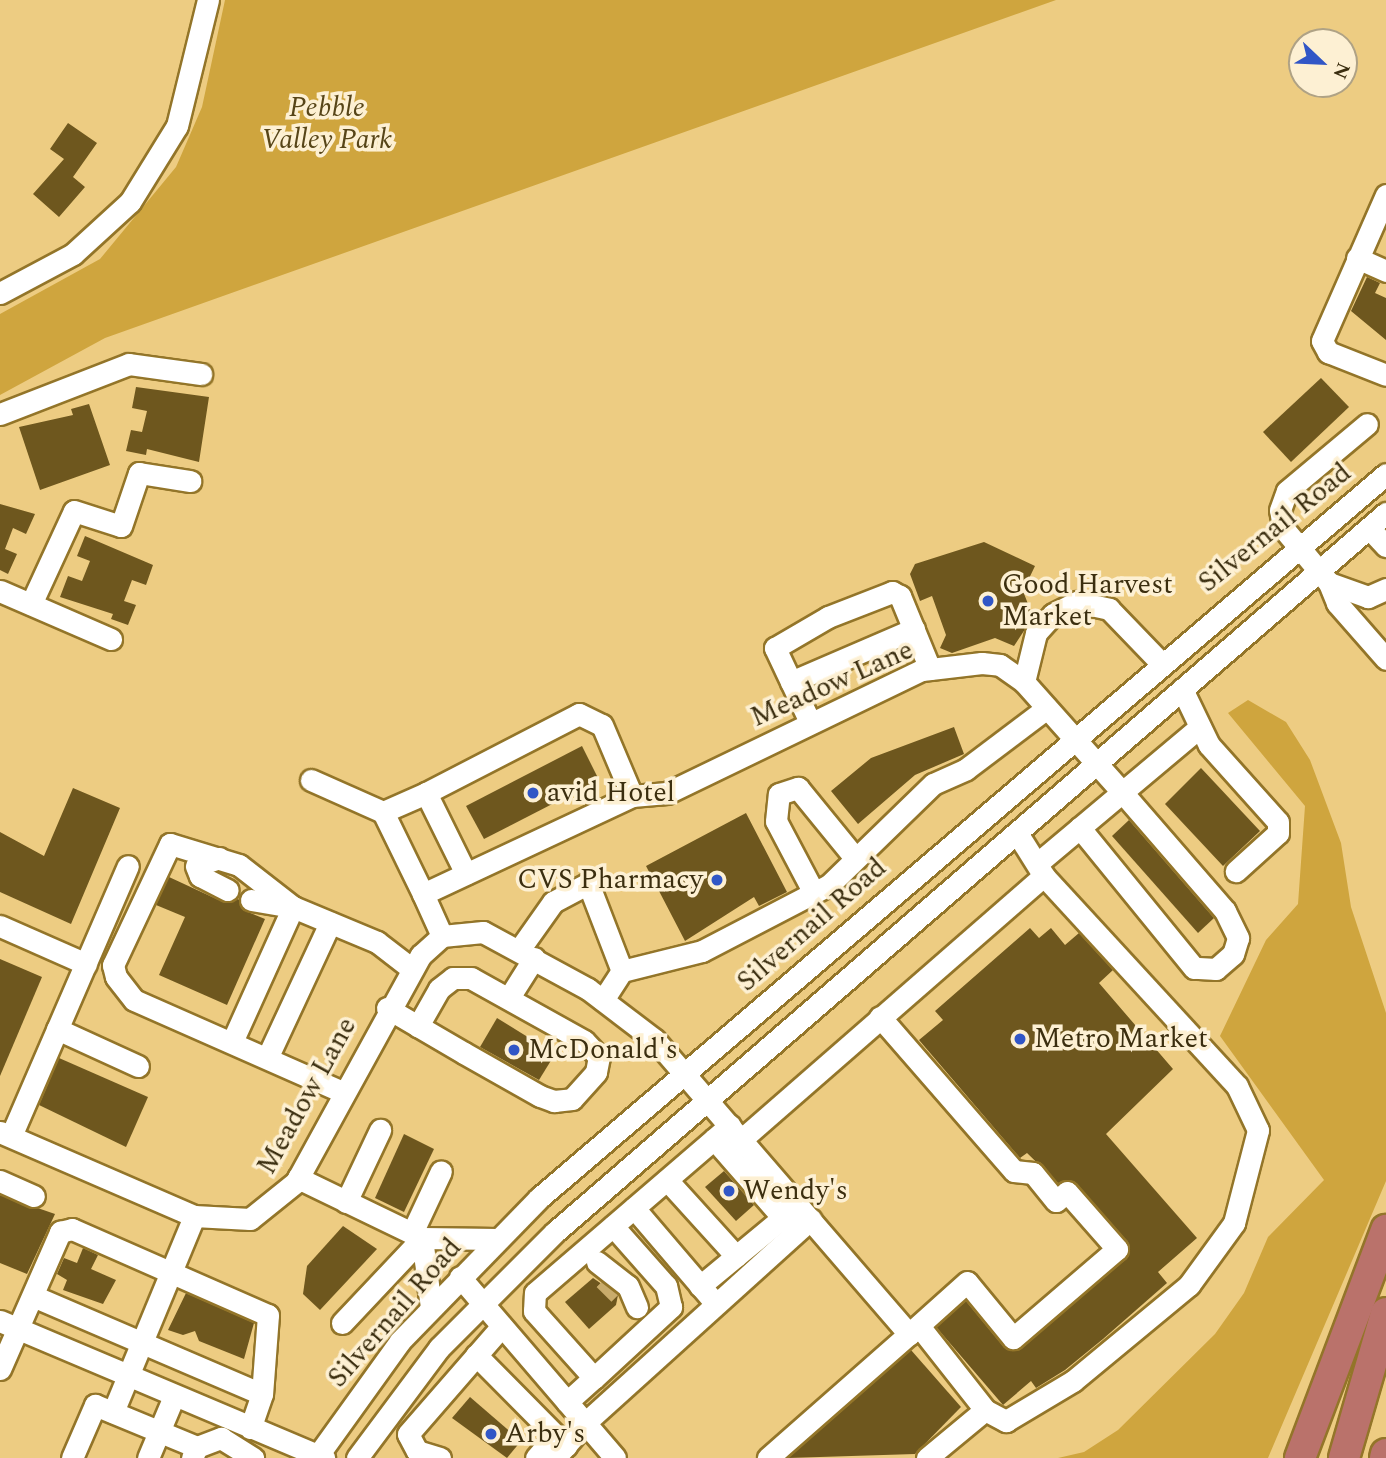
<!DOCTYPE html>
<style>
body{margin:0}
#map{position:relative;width:1386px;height:1458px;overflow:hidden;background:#edcc82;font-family:Spectral,serif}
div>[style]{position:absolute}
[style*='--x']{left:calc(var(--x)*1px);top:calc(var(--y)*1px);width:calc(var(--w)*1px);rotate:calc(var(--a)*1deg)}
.green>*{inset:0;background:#cfa53e}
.building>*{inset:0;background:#6e571e}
.minor-tunnel>*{height:21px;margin-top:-10.5px;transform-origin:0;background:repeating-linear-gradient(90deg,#c9ac6b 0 21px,transparent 0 31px)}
.roads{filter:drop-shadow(2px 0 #937529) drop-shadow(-2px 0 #937529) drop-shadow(0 2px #937529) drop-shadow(0 -2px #937529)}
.minor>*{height:21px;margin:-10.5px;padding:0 10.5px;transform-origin:10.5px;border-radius:10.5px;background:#fff}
.highway>*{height:30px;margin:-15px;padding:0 15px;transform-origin:15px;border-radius:15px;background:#ba726b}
.dots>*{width:19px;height:19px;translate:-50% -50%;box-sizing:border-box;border:4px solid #fdf0d3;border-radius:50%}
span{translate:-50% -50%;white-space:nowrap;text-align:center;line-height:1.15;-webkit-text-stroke:7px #fdf0d3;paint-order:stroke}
.park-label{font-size:28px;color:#574518;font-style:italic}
.street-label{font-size:28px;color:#3b2e0f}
.poi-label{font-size:28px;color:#3b2e0f}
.left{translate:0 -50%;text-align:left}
.right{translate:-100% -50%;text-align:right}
.north{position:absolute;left:1288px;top:28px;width:70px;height:70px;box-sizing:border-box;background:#fdf0d3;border:2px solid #afa285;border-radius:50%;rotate:113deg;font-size:19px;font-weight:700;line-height:28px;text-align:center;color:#3b2e0f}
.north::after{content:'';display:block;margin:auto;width:24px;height:32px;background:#3156c6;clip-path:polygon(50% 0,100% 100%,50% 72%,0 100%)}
</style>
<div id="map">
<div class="green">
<i style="clip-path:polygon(225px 0,1056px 0,105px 338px,0 395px,0 314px,100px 259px,176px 167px,202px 107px)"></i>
<i style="clip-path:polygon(1248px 700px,1286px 722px,1310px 760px,1341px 843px,1351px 907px,1386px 1013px,1386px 1181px,1268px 1458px,1058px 1458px,1084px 1452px,1118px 1430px,1215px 1334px,1244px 1293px,1268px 1237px,1324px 1180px,1220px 1036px,1266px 940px,1298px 904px,1305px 806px,1228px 713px)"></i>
</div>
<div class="building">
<i style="clip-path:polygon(68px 123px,97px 143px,73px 177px,85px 187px,59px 217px,33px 194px,64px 159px,50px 149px)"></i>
<i style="clip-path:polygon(1367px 277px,1380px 283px,1375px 293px,1386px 298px,1386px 340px,1351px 311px)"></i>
<i style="clip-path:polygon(1321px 378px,1349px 407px,1291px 462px,1263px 432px)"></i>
<i style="clip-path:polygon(136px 387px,209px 397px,199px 462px,147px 449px,146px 455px,126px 451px,131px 430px,142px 432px,147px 411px,132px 408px)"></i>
<i style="clip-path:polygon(89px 404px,110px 465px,40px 490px,19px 427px,73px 415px,71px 409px)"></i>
<i style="clip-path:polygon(0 504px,35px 514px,26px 534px,13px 528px,5px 549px,17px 554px,8px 574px,0 570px)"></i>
<i style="clip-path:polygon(85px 536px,153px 565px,146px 585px,132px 580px,124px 601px,136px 605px,128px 625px,111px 619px,113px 614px,60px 597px,68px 576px,82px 581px,90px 561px,77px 556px)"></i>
<i style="clip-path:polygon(984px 542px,1035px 566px,1023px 591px,1033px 617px,1014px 646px,995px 638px,952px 653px,940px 648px,946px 635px,932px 596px,920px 601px,910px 574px,915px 564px)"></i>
<i style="clip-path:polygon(954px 727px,964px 754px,915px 775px,858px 824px,831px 791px,871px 758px)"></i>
<i style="clip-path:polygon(582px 746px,599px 780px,484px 839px,466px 806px)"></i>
<i style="clip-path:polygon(1201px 768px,1260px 831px,1223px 866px,1165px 804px)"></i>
<i style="clip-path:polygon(73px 788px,120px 808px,71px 924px,0 892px,0 832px,44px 856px)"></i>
<i style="clip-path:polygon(746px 813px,787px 892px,759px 906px,754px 897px,685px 941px,646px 866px)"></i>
<i style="clip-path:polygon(1129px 820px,1214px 918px,1198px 933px,1112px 836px)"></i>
<i style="clip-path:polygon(169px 877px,223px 902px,238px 898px,243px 910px,265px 919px,227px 1005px,159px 975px,185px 917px,156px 905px)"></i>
<i style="clip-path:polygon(1030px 928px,1039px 938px,1051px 928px,1065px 945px,1079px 933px,1113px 970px,1099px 983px,1173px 1069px,1106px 1134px,1197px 1238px,1158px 1272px,1167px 1283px,1103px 1339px,1065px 1370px,1036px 1388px,1031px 1381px,1003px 1405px,936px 1327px,966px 1301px,1003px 1346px,1016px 1351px,1126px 1259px,1130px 1247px,1076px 1183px,1058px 1183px,1027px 1153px,1020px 1158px,919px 1040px,943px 1020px,935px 1011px)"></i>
<i style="clip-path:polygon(0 959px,42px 977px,0 1076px)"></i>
<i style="clip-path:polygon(497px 1018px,555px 1054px,539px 1080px,480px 1047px)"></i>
<i style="clip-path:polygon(59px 1058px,148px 1097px,126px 1147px,39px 1105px)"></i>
<i style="clip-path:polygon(404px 1134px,434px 1149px,404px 1212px,375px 1198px)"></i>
<i style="clip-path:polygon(724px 1171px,754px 1205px,736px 1221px,705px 1187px)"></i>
<i style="clip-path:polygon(0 1195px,55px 1214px,27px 1274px,0 1263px)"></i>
<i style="clip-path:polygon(343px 1226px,377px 1249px,320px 1310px,303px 1294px,307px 1266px)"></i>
<i style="clip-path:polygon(83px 1248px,98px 1255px,91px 1269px,116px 1280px,103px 1304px,63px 1290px,67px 1280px,57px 1274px,64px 1258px,77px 1263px)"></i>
<i style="clip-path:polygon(593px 1278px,618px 1295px,616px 1305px,589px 1329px,565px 1302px)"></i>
<i style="clip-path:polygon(186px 1293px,254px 1323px,244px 1359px,199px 1341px,195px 1331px,183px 1335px,168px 1330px)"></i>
<i style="clip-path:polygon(911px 1350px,961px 1407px,915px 1454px,788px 1458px)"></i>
<i style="clip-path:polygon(470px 1397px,521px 1441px,507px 1458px,452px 1418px)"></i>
</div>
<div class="minor-tunnel">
<i style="--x:604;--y:1279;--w:21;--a:45"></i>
</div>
<div class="roads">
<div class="minor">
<i style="--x:1386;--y:195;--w:159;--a:113.7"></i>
<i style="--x:1322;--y:341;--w:13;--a:61"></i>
<i style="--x:1328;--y:352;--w:62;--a:21.6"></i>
<i style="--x:1357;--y:258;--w:32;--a:24"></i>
<i style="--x:0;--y:293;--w:83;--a:-28.1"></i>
<i style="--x:73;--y:254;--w:77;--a:-42.4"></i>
<i style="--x:130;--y:202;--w:89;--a:-58.3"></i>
<i style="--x:177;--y:126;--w:130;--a:-76.2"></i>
<i style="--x:0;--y:414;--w:138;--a:-21.2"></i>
<i style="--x:129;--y:364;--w:73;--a:7.9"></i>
<i style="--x:1369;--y:528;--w:25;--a:47"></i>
<i style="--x:1329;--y:583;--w:72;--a:-129.9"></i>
<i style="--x:1283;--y:528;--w:18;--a:-99"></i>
<i style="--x:1280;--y:510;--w:20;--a:-70"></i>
<i style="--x:1287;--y:491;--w:104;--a:-39.9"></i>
<i style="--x:1386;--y:589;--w:20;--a:156"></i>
<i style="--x:1368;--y:597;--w:41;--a:-160.3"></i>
<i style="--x:1329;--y:583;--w:22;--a:68"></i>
<i style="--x:1337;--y:603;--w:74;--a:48.8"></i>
<i style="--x:0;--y:591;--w:121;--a:23.4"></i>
<i style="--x:31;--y:604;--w:102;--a:-65.2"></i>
<i style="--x:74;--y:511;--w:49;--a:17.7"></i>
<i style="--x:121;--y:526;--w:56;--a:-71.2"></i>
<i style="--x:139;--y:473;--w:52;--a:8.9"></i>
<i style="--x:791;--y:682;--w:134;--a:-23.3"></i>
<i style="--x:1024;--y:682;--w:50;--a:-76.2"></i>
<i style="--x:1036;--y:633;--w:25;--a:-48"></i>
<i style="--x:1053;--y:614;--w:27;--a:-27"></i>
<i style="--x:1077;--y:602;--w:33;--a:12"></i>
<i style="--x:1109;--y:609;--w:74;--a:46.1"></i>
<i style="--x:1182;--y:689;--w:62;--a:64.3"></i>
<i style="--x:1209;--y:745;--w:103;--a:48.1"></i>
<i style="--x:1278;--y:822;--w:11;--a:90"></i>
<i style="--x:1278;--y:833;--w:57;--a:137.9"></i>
<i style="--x:810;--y:722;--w:82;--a:-115.3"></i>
<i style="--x:775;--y:648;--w:61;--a:-30.3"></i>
<i style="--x:828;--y:617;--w:69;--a:-21.3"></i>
<i style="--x:892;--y:592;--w:9;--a:27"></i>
<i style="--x:900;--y:596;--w:79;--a:67.7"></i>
<i style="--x:311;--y:780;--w:79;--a:24"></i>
<i style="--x:426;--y:793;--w:172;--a:-27.3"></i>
<i style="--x:579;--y:714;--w:25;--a:26"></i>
<i style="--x:602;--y:725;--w:77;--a:67.1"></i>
<i style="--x:219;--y:858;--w:24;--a:161"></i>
<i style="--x:196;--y:866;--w:11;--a:68"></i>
<i style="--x:200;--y:876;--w:31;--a:27"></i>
<i style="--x:1039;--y:862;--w:210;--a:-40"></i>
<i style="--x:814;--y:893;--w:81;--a:-117.8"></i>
<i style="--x:776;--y:821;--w:27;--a:-84"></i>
<i style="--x:779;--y:794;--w:20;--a:-18"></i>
<i style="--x:798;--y:788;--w:90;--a:50.8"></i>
<i style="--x:423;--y:894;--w:91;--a:-116"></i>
<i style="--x:383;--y:812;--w:47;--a:-23.8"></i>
<i style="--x:426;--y:793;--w:90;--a:63.7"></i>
<i style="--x:251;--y:900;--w:43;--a:9.5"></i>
<i style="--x:293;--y:907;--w:91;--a:22.6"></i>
<i style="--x:377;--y:942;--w:44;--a:37.6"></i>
<i style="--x:293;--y:907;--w:68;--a:-142.1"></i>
<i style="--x:239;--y:865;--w:72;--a:-163.1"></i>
<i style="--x:170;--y:844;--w:134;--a:115.2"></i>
<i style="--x:113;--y:965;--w:12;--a:76"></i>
<i style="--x:116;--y:977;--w:29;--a:52"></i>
<i style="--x:134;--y:1000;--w:228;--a:23.8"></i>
<i style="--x:0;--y:926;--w:94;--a:23.8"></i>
<i style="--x:442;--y:936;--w:46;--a:-114.3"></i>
<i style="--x:423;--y:894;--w:231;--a:-25.1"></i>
<i style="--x:632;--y:796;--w:35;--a:-5"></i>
<i style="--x:667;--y:793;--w:283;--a:-25.8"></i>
<i style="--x:922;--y:670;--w:60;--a:-6.7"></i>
<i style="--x:982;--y:663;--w:18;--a:6"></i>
<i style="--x:1000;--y:665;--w:29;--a:35"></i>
<i style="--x:1024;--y:682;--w:147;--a:48.3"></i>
<i style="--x:1122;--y:792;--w:157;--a:49.1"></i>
<i style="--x:1225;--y:911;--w:30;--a:64"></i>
<i style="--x:1238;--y:938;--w:17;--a:107"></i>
<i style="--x:1233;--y:954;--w:23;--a:139"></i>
<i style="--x:1216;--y:969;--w:22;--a:-177"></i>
<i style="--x:1194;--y:968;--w:181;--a:-129.2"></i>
<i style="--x:519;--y:950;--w:59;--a:-54.7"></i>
<i style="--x:553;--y:902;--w:40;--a:-28"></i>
<i style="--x:588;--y:883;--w:94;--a:68.9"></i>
<i style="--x:510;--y:996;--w:45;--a:-57.7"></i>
<i style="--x:603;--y:1000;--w:35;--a:-57"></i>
<i style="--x:622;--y:971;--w:82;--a:-14"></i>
<i style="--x:702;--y:951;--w:143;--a:-27.5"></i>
<i style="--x:829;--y:885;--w:145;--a:-44.2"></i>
<i style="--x:933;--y:784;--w:36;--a:-24"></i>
<i style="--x:966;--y:769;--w:101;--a:-37"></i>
<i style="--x:387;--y:1008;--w:89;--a:30.3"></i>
<i style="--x:464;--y:1053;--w:87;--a:29.5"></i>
<i style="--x:540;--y:1096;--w:15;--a:20"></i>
<i style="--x:554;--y:1101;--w:18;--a:-6"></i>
<i style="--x:572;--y:1099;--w:36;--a:-48"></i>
<i style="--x:596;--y:1072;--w:15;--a:-79"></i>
<i style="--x:599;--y:1057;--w:22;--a:-133"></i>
<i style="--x:584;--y:1041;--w:129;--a:-150.9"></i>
<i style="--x:471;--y:978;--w:18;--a:180"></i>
<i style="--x:453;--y:978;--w:18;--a:142"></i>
<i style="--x:439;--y:989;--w:43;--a:119.6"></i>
<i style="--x:880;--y:1017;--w:204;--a:49"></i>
<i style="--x:1014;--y:1171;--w:19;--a:6"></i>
<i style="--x:1033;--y:1173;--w:36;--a:51"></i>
<i style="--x:1056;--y:1201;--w:14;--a:-39"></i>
<i style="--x:1067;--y:1192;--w:76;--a:48.7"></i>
<i style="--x:1117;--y:1249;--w:137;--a:139.4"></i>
<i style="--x:1013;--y:1338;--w:72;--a:-129.4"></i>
<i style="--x:967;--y:1282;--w:78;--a:138.1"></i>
<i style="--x:57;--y:1029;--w:89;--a:24.6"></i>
<i style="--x:232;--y:1042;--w:148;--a:-65.7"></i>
<i style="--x:268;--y:1056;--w:147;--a:-65"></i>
<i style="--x:0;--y:1132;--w:211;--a:23.4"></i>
<i style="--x:194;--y:1216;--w:56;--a:3.1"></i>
<i style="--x:250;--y:1219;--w:59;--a:-38.8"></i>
<i style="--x:296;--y:1182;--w:259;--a:-61.2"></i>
<i style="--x:421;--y:955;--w:28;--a:-42"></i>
<i style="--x:442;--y:936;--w:41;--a:-5.6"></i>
<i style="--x:483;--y:932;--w:119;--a:28.5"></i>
<i style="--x:588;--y:989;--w:84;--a:37.3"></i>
<i style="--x:655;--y:1040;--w:389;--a:49.2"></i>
<i style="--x:909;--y:1334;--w:188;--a:138.7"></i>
<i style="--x:11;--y:1136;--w:294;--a:-66.6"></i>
<i style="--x:714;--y:1139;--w:103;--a:48.9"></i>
<i style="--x:742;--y:1139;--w:400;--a:-41.1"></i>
<i style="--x:1044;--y:876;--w:51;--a:-122.1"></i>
<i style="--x:298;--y:1178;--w:138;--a:25.8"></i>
<i style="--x:422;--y:1238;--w:75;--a:0.8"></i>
<i style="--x:667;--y:1180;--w:103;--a:47.8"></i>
<i style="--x:0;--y:1181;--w:37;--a:24"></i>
<i style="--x:346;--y:1202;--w:80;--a:-64.7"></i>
<i style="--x:634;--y:1208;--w:117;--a:49.5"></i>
<i style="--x:412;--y:1233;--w:68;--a:-64.9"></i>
<i style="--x:422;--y:1238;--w:70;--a:82.6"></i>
<i style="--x:597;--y:1262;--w:39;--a:38"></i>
<i style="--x:628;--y:1286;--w:23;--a:67"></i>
<i style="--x:460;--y:1277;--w:238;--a:49.4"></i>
<i style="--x:700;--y:1286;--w:127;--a:-39.6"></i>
<i style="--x:33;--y:1296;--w:249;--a:23.2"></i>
<i style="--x:0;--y:1321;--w:352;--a:22.9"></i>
<i style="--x:342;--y:1323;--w:117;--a:-46.7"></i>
<i style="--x:919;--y:1326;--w:107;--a:51.8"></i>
<i style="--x:985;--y:1410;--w:24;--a:28"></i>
<i style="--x:1006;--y:1421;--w:78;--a:-30.8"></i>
<i style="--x:1073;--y:1381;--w:151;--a:-39.6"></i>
<i style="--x:1189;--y:1285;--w:77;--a:-54"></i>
<i style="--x:1234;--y:1223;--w:96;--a:-75.5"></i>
<i style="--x:1258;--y:1130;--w:49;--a:-115.5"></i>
<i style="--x:1237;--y:1086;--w:285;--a:-132.6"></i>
<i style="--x:476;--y:1355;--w:128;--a:45.3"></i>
<i style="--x:0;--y:1369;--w:150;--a:-66.3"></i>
<i style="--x:60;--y:1232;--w:12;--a:-14"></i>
<i style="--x:72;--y:1229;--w:214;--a:23.7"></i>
<i style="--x:268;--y:1315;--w:79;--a:94.3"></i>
<i style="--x:262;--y:1394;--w:36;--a:109"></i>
<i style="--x:594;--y:1378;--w:105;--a:-42.7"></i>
<i style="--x:671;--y:1307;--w:22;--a:-103"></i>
<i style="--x:666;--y:1286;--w:80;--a:-131.5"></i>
<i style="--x:567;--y:1402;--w:36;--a:-42"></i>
<i style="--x:594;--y:1378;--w:90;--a:-131.8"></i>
<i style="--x:534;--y:1311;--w:18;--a:-87"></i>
<i style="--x:535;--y:1293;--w:257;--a:-40.7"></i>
<i style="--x:113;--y:1412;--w:212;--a:-67.5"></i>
<i style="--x:72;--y:1458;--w:58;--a:-66.5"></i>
<i style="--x:95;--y:1405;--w:110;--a:22.4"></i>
<i style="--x:148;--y:1458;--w:67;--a:-67.2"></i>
<i style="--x:192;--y:1458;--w:12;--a:-66"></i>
<i style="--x:197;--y:1447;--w:26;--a:-21"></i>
<i style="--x:221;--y:1438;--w:38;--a:32"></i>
<i style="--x:316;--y:1458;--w:144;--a:-54.3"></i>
<i style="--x:400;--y:1341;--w:199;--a:-45.8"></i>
<i style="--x:539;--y:1198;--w:1114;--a:-40.52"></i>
<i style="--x:357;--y:1458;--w:137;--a:-53.3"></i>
<i style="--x:439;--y:1348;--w:164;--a:-45"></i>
<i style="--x:555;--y:1232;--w:1099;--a:-40.87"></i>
<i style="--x:440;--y:1458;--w:24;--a:-163"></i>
<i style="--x:417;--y:1451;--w:19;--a:-118"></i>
<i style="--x:408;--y:1434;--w:143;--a:-49"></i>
<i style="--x:536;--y:1458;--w:30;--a:-49"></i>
<i style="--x:555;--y:1458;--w:46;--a:-49.4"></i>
<i style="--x:585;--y:1423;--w:304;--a:-42.1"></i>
<i style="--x:927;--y:1458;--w:75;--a:-39.6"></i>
</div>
<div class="highway">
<i style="--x:1300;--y:1458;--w:244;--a:-69.3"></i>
<i style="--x:1344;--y:1458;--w:151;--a:-73.8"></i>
<i style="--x:1385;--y:1458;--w:4;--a:-76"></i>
</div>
</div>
<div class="dots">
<i style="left:988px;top:601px;background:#3156c6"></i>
<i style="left:533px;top:793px;background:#3156c6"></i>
<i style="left:717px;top:880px;background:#3156c6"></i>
<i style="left:1020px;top:1039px;background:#3156c6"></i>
<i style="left:514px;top:1050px;background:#3156c6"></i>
<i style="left:729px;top:1191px;background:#3156c6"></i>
<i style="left:491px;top:1434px;background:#3156c6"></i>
</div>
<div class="park-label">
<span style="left:327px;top:124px">Pebble<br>Valley Park</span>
</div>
<div class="street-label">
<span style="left:1275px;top:528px;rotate:-39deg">Silvernail Road</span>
<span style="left:832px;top:684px;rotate:-24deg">Meadow Lane</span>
<span style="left:812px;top:925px;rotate:-41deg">Silvernail Road</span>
<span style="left:307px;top:1096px;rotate:-61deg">Meadow Lane</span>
<span style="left:395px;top:1313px;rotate:-49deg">Silvernail Road</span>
</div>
<div class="poi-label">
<span class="left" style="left:1002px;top:601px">Good Harvest<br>Market</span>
<span class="left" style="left:547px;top:793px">avid Hotel</span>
<span class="right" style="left:703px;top:880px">CVS Pharmacy</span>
<span class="left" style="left:1034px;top:1039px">Metro Market</span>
<span class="left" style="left:528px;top:1050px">McDonald's</span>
<span class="left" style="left:743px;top:1191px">Wendy's</span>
<span class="left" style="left:505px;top:1434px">Arby's</span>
</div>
<div class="north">N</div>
</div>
